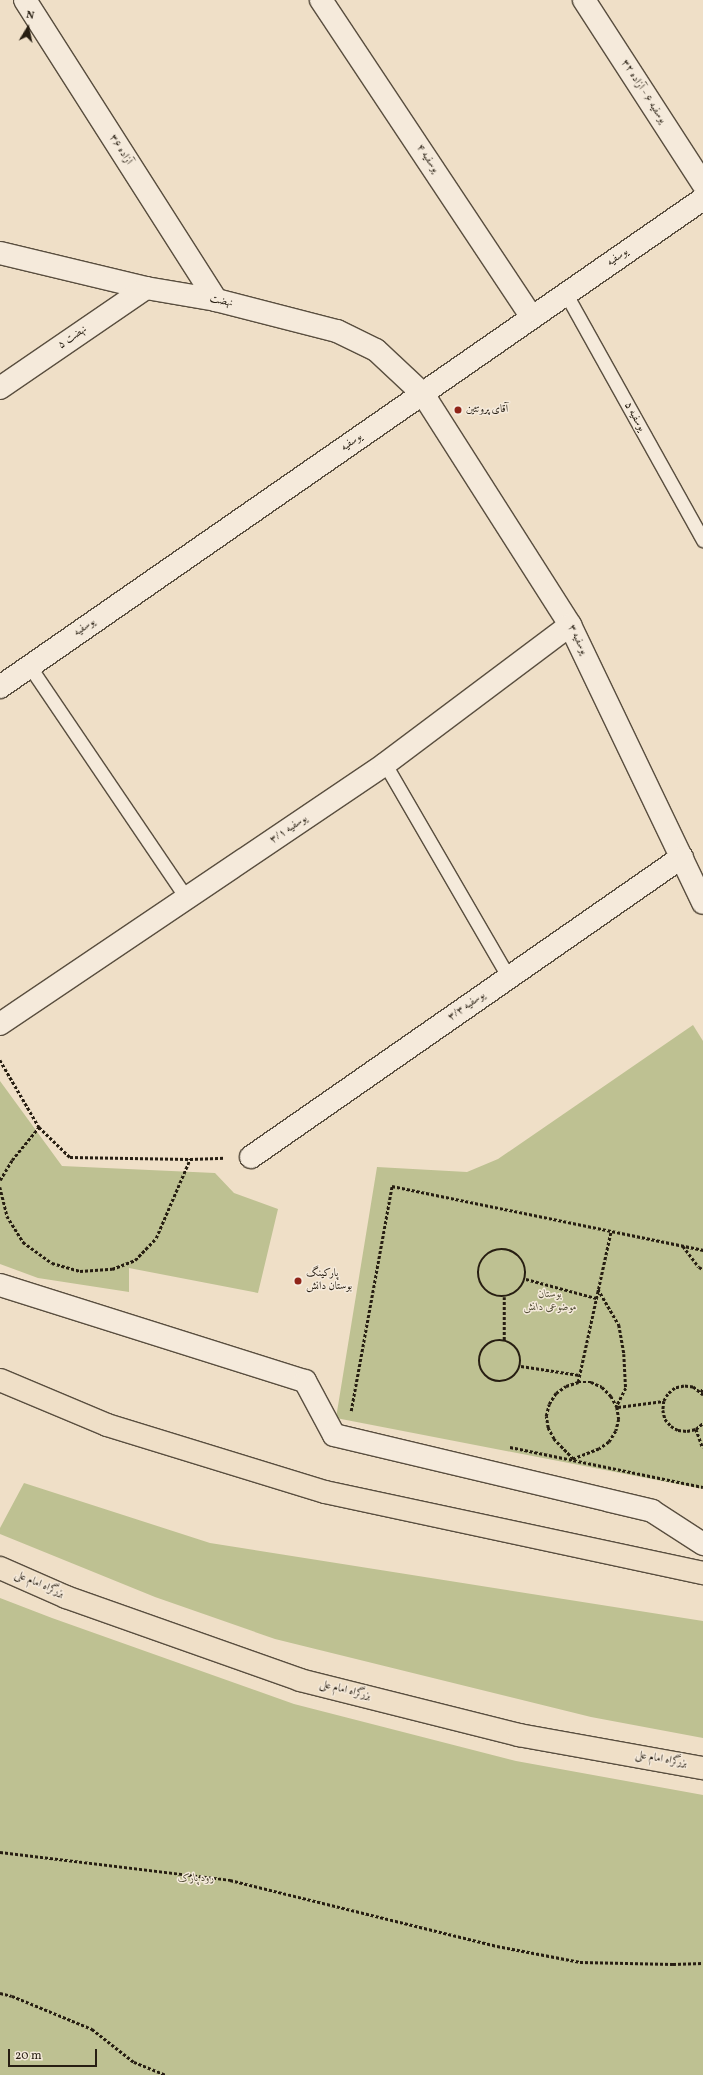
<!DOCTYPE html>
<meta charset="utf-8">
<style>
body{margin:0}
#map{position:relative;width:703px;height:2075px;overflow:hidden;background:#efdfc7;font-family:Vollkorn,Amiri,serif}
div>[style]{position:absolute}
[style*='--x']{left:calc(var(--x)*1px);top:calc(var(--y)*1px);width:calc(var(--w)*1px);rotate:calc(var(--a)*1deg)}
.green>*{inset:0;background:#bec192}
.path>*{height:2.5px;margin-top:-1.25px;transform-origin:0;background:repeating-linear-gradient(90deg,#271e12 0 3px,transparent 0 5px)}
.path>.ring{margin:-1.25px;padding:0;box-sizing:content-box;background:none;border:2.5px solid #271e12;border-radius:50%}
.roads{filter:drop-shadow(1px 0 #594e3f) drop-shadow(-1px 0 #594e3f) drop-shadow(0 1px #594e3f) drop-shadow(0 -1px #594e3f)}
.service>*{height:13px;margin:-6.5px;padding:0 6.5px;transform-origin:6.5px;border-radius:6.5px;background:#f5eadb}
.minor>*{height:22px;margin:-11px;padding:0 11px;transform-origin:11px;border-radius:11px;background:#f5eadb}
.trunk>*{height:22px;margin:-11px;padding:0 11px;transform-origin:11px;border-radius:11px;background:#efdfc7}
.dots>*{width:11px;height:11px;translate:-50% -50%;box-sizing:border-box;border:2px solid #f5eadb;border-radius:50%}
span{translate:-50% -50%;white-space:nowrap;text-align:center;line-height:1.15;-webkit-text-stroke:3px #f5eadb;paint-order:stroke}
.street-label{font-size:11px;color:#271e12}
.poi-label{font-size:11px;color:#271e12}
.left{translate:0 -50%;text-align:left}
.park-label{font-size:11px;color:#544f38;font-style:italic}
.north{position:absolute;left:8px;top:8px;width:40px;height:40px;-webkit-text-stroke:3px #f5eadb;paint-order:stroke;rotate:10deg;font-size:11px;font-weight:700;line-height:16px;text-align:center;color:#271e12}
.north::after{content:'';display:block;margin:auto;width:14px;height:18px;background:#271e12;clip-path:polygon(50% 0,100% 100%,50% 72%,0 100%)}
.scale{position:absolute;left:8px;top:2049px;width:89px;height:18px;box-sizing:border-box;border:2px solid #271e12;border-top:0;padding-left:5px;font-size:12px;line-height:14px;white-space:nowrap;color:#271e12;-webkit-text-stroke:3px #f5eadb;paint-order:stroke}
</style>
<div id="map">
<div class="green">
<i style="clip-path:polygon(693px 1025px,703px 1041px,703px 1489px,336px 1418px,377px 1167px,467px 1172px,498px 1159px)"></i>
<i style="clip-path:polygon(0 1081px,62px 1166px,215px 1173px,234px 1193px,278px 1209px,258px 1293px,129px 1268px,129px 1292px,38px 1278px,0 1264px)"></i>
<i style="clip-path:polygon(24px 1483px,210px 1543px,703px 1621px,703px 1738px,591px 1717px,275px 1639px,155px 1597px,0 1534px,0 1528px)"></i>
<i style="clip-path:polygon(0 1598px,52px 1618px,294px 1704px,516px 1761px,703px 1795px,703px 2075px,0 2075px)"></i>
</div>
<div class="path">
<i style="--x:0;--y:1060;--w:78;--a:59.8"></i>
<i style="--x:39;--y:1127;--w:43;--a:44.1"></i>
<i style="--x:70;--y:1157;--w:120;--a:1"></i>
<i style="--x:190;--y:1159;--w:35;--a:-2"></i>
<i style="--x:0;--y:1180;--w:23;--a:-59"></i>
<i style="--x:12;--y:1160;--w:43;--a:-50.7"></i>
<i style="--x:0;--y:1187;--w:30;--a:76"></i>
<i style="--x:7;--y:1216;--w:31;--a:58"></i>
<i style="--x:23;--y:1242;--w:36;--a:36"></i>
<i style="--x:52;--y:1263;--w:29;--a:16"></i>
<i style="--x:80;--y:1271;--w:32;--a:-4"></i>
<i style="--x:112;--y:1269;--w:25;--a:-21"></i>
<i style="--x:135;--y:1260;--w:30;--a:-46"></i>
<i style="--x:156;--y:1238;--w:86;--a:-66.7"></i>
<i style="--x:683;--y:1246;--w:26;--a:53"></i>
<i style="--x:699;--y:1267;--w:4;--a:27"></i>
<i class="ring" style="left:478px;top:1249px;width:45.5px;height:45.5px"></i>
<i style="--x:526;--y:1279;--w:73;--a:15.2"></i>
<i style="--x:598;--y:1289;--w:42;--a:59.7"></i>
<i style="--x:619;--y:1325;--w:29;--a:80"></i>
<i style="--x:624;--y:1354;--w:34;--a:87"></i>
<i style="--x:626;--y:1388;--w:20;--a:117"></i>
<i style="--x:504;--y:1340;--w:43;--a:-90"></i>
<i class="ring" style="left:479px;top:1340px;width:39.5px;height:39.5px"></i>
<i style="--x:521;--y:1366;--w:59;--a:8.8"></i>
<i style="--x:578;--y:1382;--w:13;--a:0"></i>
<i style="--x:591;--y:1382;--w:12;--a:24"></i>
<i style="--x:602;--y:1387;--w:13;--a:45"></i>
<i style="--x:611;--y:1396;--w:13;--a:61"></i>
<i style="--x:617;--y:1407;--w:12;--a:81"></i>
<i style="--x:619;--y:1419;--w:12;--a:104"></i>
<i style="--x:616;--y:1431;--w:13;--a:122"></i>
<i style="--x:609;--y:1442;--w:12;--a:145"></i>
<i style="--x:599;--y:1449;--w:28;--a:159"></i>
<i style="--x:573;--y:1459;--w:28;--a:-134"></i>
<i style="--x:554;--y:1439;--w:13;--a:-119"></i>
<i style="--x:548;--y:1428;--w:12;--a:-99"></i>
<i style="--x:546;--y:1416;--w:12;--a:-76"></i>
<i style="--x:549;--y:1404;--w:13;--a:-58"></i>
<i style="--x:556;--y:1393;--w:12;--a:-35"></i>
<i style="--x:566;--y:1386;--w:13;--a:-18"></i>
<i style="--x:578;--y:1382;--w:155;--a:-77.7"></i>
<i style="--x:701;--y:1392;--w:4;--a:-63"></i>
<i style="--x:703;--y:1395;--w:13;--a:-141"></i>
<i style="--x:693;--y:1387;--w:9;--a:-174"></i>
<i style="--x:684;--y:1386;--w:9;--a:167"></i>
<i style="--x:675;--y:1388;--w:9;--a:139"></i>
<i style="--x:668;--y:1394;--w:8;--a:120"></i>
<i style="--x:664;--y:1401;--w:9;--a:96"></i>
<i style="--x:663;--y:1410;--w:9;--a:77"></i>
<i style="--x:665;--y:1419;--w:9;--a:49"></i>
<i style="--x:671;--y:1426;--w:8;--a:30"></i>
<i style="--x:678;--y:1430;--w:9;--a:6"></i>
<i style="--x:687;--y:1431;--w:9;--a:-13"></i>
<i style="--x:696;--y:1429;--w:9;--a:-41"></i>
<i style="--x:618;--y:1407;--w:46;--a:-7.4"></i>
<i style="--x:351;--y:1411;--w:229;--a:-79.7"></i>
<i style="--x:392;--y:1186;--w:318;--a:11.6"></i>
<i style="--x:696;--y:1429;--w:20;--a:70"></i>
<i style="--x:510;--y:1447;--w:197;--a:11.7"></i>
<i style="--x:0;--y:1852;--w:232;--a:6.9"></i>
<i style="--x:230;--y:1880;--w:275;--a:13.9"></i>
<i style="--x:497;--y:1946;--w:85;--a:10.9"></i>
<i style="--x:580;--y:1962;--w:93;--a:1.2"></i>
<i style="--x:673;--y:1964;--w:30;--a:-2"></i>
<i style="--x:0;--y:1993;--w:12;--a:14"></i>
<i style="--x:12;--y:1996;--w:87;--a:22.4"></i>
<i style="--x:92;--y:2029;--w:53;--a:38.2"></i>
<i style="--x:134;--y:2062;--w:35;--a:22"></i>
</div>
<div class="roads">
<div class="service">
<i style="--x:566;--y:294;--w:282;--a:60.9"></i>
<i style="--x:30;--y:667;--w:280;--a:55.9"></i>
<i style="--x:385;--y:764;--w:247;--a:59.9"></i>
</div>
<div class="minor">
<i style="--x:25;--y:0;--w:356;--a:57.5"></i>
<i style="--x:321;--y:0;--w:381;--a:56.4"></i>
<i style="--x:584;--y:0;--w:219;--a:57.1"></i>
<i style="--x:0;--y:253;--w:150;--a:13.5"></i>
<i style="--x:146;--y:288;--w:71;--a:9.7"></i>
<i style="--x:216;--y:300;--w:125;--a:14.4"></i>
<i style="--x:337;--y:331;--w:43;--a:26"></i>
<i style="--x:376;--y:350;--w:64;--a:43.1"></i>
<i style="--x:423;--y:394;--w:274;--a:57.5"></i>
<i style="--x:570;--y:625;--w:308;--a:64.4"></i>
<i style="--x:0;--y:388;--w:177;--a:-34.4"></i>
<i style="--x:0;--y:687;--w:856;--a:-34.77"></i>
<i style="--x:0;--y:1024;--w:465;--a:-34"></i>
<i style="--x:385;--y:764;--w:231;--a:-36.9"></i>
<i style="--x:251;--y:1157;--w:525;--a:-34.84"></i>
<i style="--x:0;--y:1285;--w:320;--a:17.5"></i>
<i style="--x:305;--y:1381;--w:61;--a:61.8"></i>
<i style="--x:334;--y:1435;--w:327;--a:13.4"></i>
<i style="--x:652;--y:1511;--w:61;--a:32.9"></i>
</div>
<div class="trunk">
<i style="--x:0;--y:1380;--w:116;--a:22.8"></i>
<i style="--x:107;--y:1425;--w:228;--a:17.1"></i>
<i style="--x:325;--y:1492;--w:387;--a:12.1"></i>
<i style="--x:0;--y:1568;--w:72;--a:23.7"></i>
<i style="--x:66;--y:1597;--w:248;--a:19.5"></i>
<i style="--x:300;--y:1680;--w:226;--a:14.1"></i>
<i style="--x:519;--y:1735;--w:187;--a:10.2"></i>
</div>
</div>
<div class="dots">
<i style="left:458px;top:410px;background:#8f2418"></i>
<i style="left:298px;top:1281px;background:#8f2418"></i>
</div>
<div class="street-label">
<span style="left:643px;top:92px;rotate:57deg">یوسفیه ۶ - آزاده ۳۲</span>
<span style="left:120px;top:150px;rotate:58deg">آزاده ۳۶</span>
<span style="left:427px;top:159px;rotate:56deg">یوسفیه ۴</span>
<span style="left:618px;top:258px;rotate:-35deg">یوسفیه</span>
<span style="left:221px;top:302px;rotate:13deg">نهضت</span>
<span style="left:73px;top:338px;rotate:-34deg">نهضت ۵</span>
<span style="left:634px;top:417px;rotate:61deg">یوسفیه ۵</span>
<span style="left:352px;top:443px;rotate:-35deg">یوسفیه</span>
<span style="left:85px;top:628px;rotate:-35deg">یوسفیه</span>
<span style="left:577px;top:640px;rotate:64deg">یوسفیه ۳</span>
<span style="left:289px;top:830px;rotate:-34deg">یوسفیه ۳/۱</span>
<span style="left:467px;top:1007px;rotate:-35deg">یوسفیه ۳/۳</span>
<span style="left:39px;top:1585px;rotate:23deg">بزرگراه امام علی</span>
<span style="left:345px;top:1691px;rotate:14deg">بزرگراه امام علی</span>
<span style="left:661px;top:1760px;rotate:10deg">بزرگراه امام علی</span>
</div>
<div class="poi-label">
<span class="left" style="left:466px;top:410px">آقای پروتئین</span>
<span class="left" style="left:306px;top:1281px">پارکینگ<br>بوستان دانش</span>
</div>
<div class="park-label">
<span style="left:550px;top:1302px">بوستان<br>موضوعی دانش</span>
<span style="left:196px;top:1879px">رود پارک</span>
</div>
<div class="north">N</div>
<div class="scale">20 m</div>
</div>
